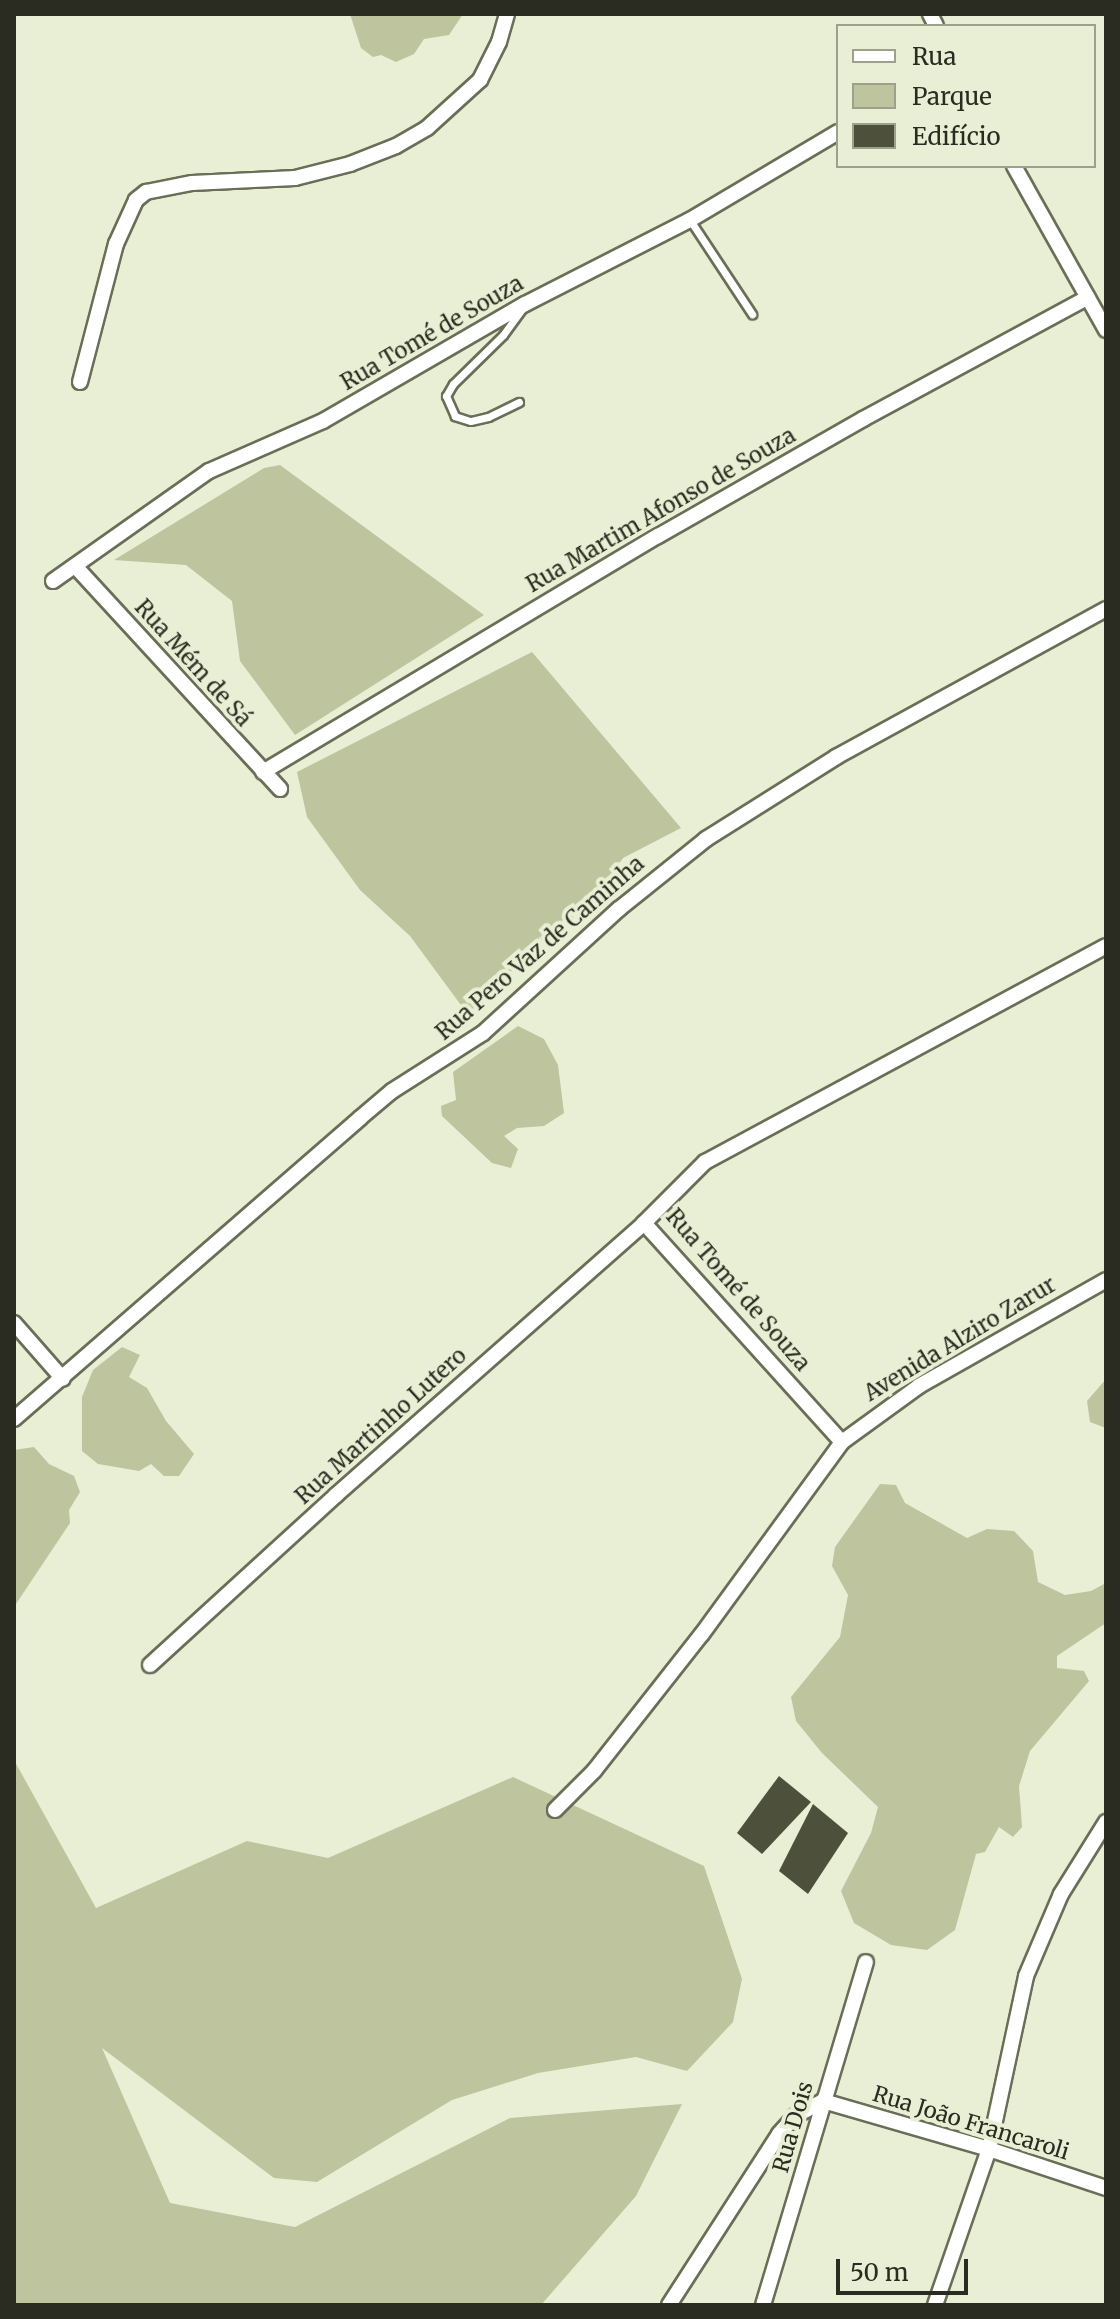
<!DOCTYPE html>
<meta charset="utf-8">
<style>
body{margin:0}
#map{position:relative;width:1120px;height:2319px;overflow:hidden;background:#e9efd4;font-family:Merriweather,serif}
div>[style]{position:absolute}
[style*='--x']{left:calc(var(--x)*1px);top:calc(var(--y)*1px);width:calc(var(--w)*1px);rotate:calc(var(--a)*1deg)}
.green>*{inset:0;background:#bdc49e}
.building>*{inset:0;background:#4d513b}
.roads{filter:drop-shadow(2px 0 #6a6e57) drop-shadow(-2px 0 #6a6e57) drop-shadow(0 2px #6a6e57) drop-shadow(0 -2px #6a6e57)}
.service>*{height:7px;margin:-3.5px;padding:0 3.5px;transform-origin:3.5px;border-radius:3.5px;background:#fff}
.minor>*{height:14px;margin:-7px;padding:0 7px;transform-origin:7px;border-radius:7px;background:#fff}
span{translate:-50% -50%;white-space:nowrap;text-align:center;line-height:1.15;-webkit-text-stroke:8px #e9efd4;paint-order:stroke}
.street-label{font-size:22px;color:#2a2c21}
.frame{position:absolute;inset:0;border:16px solid #2a2c21;pointer-events:none}
.legend{position:absolute;left:836px;top:24px;width:260px;height:144px;box-sizing:border-box;background:#e9efd4;border:2px solid #9da18c;margin:0;padding:10px 14px;list-style:none;font-size:24px;color:#2a2c21}
.legend li{display:flex;align-items:center;gap:16px;height:40px}
.legend b{width:40px;border:2px solid #9da18c}
.scale{position:absolute;left:836px;top:2259px;width:132px;height:36px;box-sizing:border-box;border:4px solid #2a2c21;border-top:0;padding-left:10px;font-size:24px;line-height:28px;white-space:nowrap;color:#2a2c21;-webkit-text-stroke:6px #e9efd4;paint-order:stroke}
</style>
<div id="map">
<div class="green">
<i style="clip-path:polygon(350px 14px,463px 14px,449px 35px,424px 39px,414px 54px,396px 62px,381px 55px,373px 57px,361px 48px)"></i>
<i style="clip-path:polygon(280px 465px,484px 615px,295px 735px,240px 661px,232px 601px,186px 565px,114px 560px,264px 468px)"></i>
<i style="clip-path:polygon(532px 652px,681px 828px,623px 858px,590px 904px,527px 955px,469px 1016px,410px 936px,360px 890px,307px 817px,297px 772px)"></i>
<i style="clip-path:polygon(518px 1026px,544px 1039px,558px 1065px,564px 1113px,544px 1126px,517px 1128px,504px 1136px,518px 1149px,511px 1168px,492px 1163px,442px 1116px,441px 1106px,456px 1100px,453px 1072px)"></i>
<i style="clip-path:polygon(122px 1347px,140px 1355px,129px 1377px,147px 1388px,166px 1421px,194px 1454px,179px 1476px,164px 1476px,151px 1464px,139px 1471px,98px 1464px,82px 1451px,82px 1397px,93px 1370px)"></i>
<i style="clip-path:polygon(1106px 1379px,1106px 1428px,1090px 1422px,1087px 1401px)"></i>
<i style="clip-path:polygon(34px 1447px,49px 1464px,74px 1476px,80px 1492px,69px 1510px,70px 1523px,14px 1607px,14px 1450px)"></i>
<i style="clip-path:polygon(880px 1484px,896px 1485px,905px 1503px,967px 1538px,987px 1529px,1014px 1531px,1033px 1551px,1038px 1582px,1065px 1595px,1091px 1591px,1106px 1583px,1106px 1623px,1057px 1656px,1057px 1668px,1084px 1671px,1089px 1681px,1030px 1751px,1019px 1786px,1022px 1827px,1013px 1837px,999px 1827px,985px 1852px,976px 1854px,955px 1930px,927px 1950px,891px 1945px,854px 1923px,841px 1891px,871px 1833px,878px 1807px,822px 1753px,796px 1721px,791px 1697px,840px 1637px,848px 1595px,832px 1566px,835px 1547px)"></i>
<i style="clip-path:polygon(14px 1760px,96px 1908px,247px 1841px,328px 1858px,513px 1777px,704px 1866px,742px 1979px,733px 2022px,687px 2071px,636px 2057px,538px 2073px,452px 2100px,317px 2182px,274px 2178px,102px 2048px,170px 2203px,295px 2227px,510px 2118px,682px 2104px,636px 2196px,541px 2305px,14px 2305px)"></i>
</div>
<div class="building">
<i style="clip-path:polygon(779px 1776px,811px 1802px,762px 1854px,737px 1833px)"></i>
<i style="clip-path:polygon(813px 1804px,848px 1833px,808px 1894px,779px 1871px)"></i>
</div>
<div class="roads">
<div class="service">
<i style="--x:690;--y:220;--w:113;--a:56.6"></i>
<i style="--x:519;--y:402;--w:34;--a:154"></i>
<i style="--x:488;--y:417;--w:18;--a:167"></i>
<i style="--x:470;--y:421;--w:16;--a:-162"></i>
<i style="--x:455;--y:416;--w:22;--a:-114"></i>
<i style="--x:446;--y:396;--w:14;--a:-60"></i>
<i style="--x:453;--y:384;--w:70;--a:-44.4"></i>
<i style="--x:503;--y:335;--w:32;--a:-54"></i>
</div>
<div class="minor">
<i style="--x:930;--y:14;--w:13;--a:63"></i>
<i style="--x:1014;--y:166;--w:188;--a:60.7"></i>
<i style="--x:80;--y:382;--w:143;--a:-75.4"></i>
<i style="--x:116;--y:244;--w:48;--a:-65.6"></i>
<i style="--x:136;--y:200;--w:13;--a:-39"></i>
<i style="--x:146;--y:192;--w:47;--a:-11.1"></i>
<i style="--x:192;--y:183;--w:103;--a:-2.8"></i>
<i style="--x:295;--y:178;--w:57;--a:-14.3"></i>
<i style="--x:350;--y:164;--w:49;--a:-21.4"></i>
<i style="--x:396;--y:146;--w:36;--a:-30"></i>
<i style="--x:427;--y:128;--w:72;--a:-42.2"></i>
<i style="--x:480;--y:80;--w:42;--a:-63.4"></i>
<i style="--x:499;--y:42;--w:29;--a:-74"></i>
<i style="--x:75;--y:566;--w:303;--a:47.4"></i>
<i style="--x:53;--y:581;--w:191;--a:-35.2"></i>
<i style="--x:209;--y:471;--w:124;--a:-23.7"></i>
<i style="--x:323;--y:421;--w:233;--a:-30.1"></i>
<i style="--x:525;--y:304;--w:185;--a:-27"></i>
<i style="--x:690;--y:220;--w:172;--a:-30.7"></i>
<i style="--x:263;--y:772;--w:460;--a:-30.9"></i>
<i style="--x:658;--y:536;--w:236;--a:-29.7"></i>
<i style="--x:863;--y:419;--w:255;--a:-28.4"></i>
<i style="--x:644;--y:1223;--w:295;--a:47.9"></i>
<i style="--x:14;--y:1323;--w:74;--a:48.8"></i>
<i style="--x:14;--y:1419;--w:459;--a:-41"></i>
<i style="--x:360;--y:1118;--w:42;--a:-40.2"></i>
<i style="--x:392;--y:1091;--w:108;--a:-32.5"></i>
<i style="--x:483;--y:1033;--w:184;--a:-42.4"></i>
<i style="--x:619;--y:909;--w:112;--a:-38.8"></i>
<i style="--x:706;--y:839;--w:154;--a:-32.2"></i>
<i style="--x:836;--y:757;--w:308;--a:-28.7"></i>
<i style="--x:150;--y:1665;--w:252;--a:-42.4"></i>
<i style="--x:336;--y:1495;--w:411;--a:-41.4"></i>
<i style="--x:644;--y:1223;--w:86;--a:-45"></i>
<i style="--x:705;--y:1162;--w:455;--a:-28.3"></i>
<i style="--x:555;--y:1810;--w:55;--a:-45"></i>
<i style="--x:594;--y:1771;--w:174;--a:-51.8"></i>
<i style="--x:702;--y:1634;--w:238;--a:-53.9"></i>
<i style="--x:842;--y:1442;--w:95;--a:-36"></i>
<i style="--x:919;--y:1386;--w:215;--a:-29.5"></i>
<i style="--x:669;--y:2305;--w:203;--a:-57.2"></i>
<i style="--x:779;--y:2134;--w:24;--a:-48"></i>
<i style="--x:795;--y:2116;--w:32;--a:-28"></i>
<i style="--x:823;--y:2101;--w:173;--a:16.1"></i>
<i style="--x:989;--y:2149;--w:123;--a:18.4"></i>
<i style="--x:763;--y:2305;--w:358;--a:-73.3"></i>
<i style="--x:935;--y:2305;--w:165;--a:-70.9"></i>
<i style="--x:989;--y:2149;--w:177;--a:-77.9"></i>
<i style="--x:1026;--y:1976;--w:89;--a:-66.9"></i>
<i style="--x:1061;--y:1894;--w:85;--a:-58"></i>
</div>
</div>
<div class="street-label">
<span style="left:432px;top:333px;rotate:-30deg">Rua Tomé de Souza</span>
<span style="left:661px;top:510px;rotate:-30deg">Rua Martim Afonso de Souza</span>
<span style="left:193px;top:663px;rotate:48deg">Rua Mém de Sá</span>
<span style="left:540px;top:948px;rotate:-41deg">Rua Pero Vaz de Caminha</span>
<span style="left:738px;top:1290px;rotate:49deg">Rua Tomé de Souza</span>
<span style="left:960px;top:1339px;rotate:-31deg">Avenida Alziro Zarur</span>
<span style="left:381px;top:1426px;rotate:-42deg">Rua Martinho Lutero</span>
<span style="left:971px;top:2123px;rotate:17deg">Rua João Francaroli</span>
<span style="left:793px;top:2127px;rotate:-74deg">Rua Dois</span>
</div>
<div class="frame"></div>
<ul class="legend">
<li><b style="height:10px;background:#fff"></b>Rua</li>
<li><b style="height:22px;background:#bdc49e"></b>Parque</li>
<li><b style="height:22px;background:#4d513b"></b>Edifício</li>
</ul>
<div class="scale">50 m</div>
</div>
